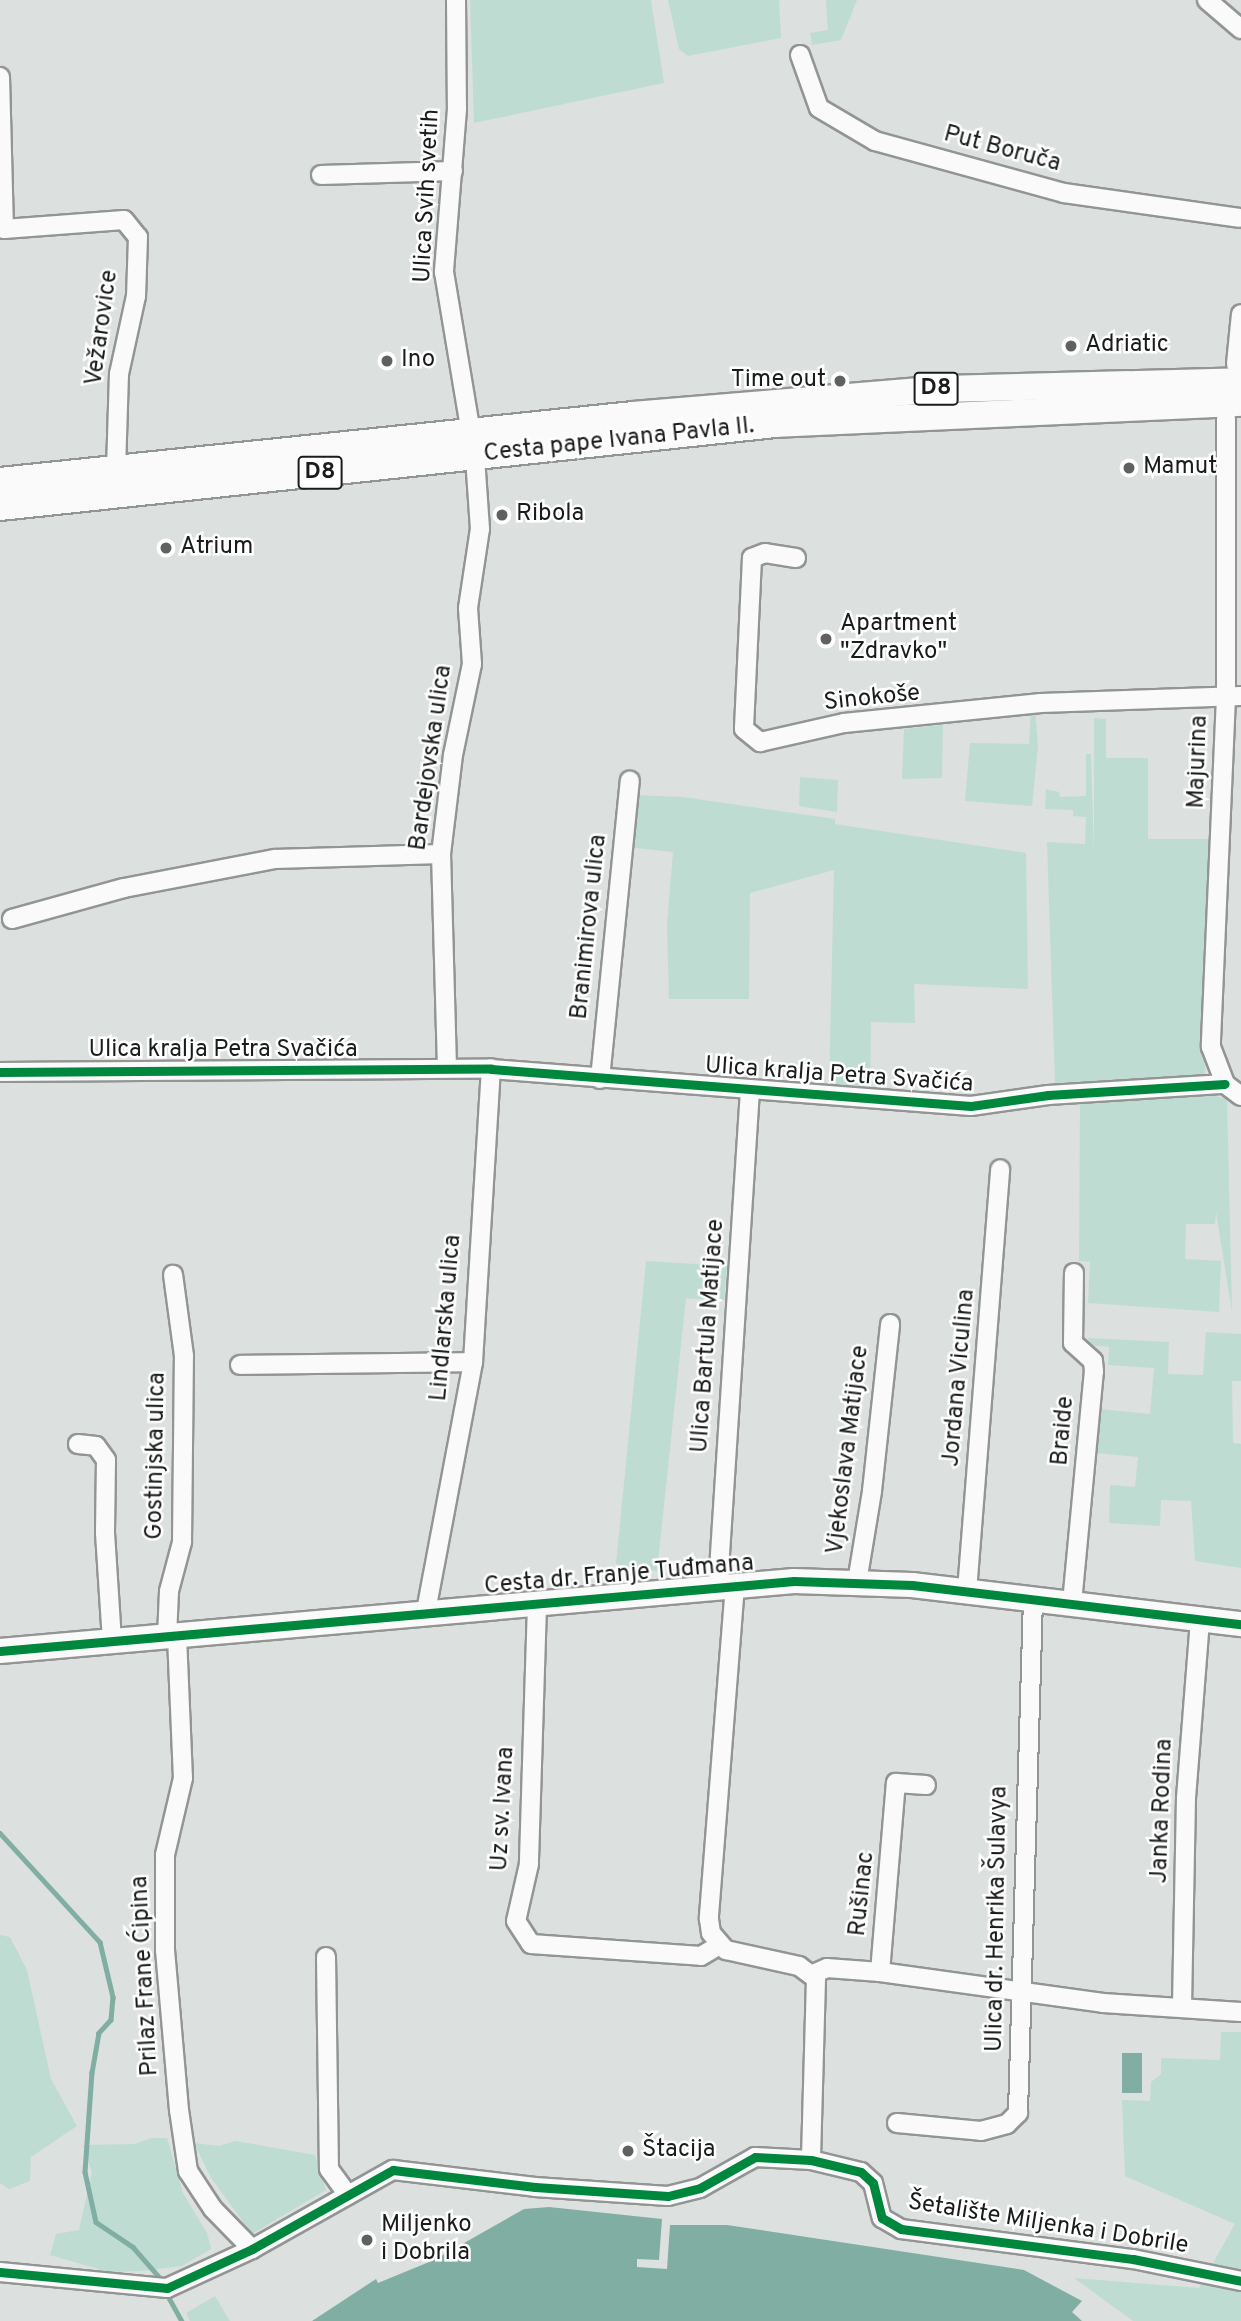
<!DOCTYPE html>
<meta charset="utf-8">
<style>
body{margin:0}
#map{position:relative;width:1241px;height:2321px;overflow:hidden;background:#dce0de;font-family:Overpass,sans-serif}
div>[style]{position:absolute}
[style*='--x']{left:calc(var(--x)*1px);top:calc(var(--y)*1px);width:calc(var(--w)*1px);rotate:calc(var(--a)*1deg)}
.green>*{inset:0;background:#bfdcd3}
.water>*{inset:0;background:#80aea2}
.stream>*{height:4.5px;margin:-2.25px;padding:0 2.25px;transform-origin:2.25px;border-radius:2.25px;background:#80aea2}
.roads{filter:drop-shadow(2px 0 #939594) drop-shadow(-2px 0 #939594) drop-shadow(0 2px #939594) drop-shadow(0 -2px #939594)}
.street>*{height:18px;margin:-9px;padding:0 9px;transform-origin:9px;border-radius:9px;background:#fafafa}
.secondary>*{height:24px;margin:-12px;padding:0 12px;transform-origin:12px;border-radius:12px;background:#fafafa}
.primary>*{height:26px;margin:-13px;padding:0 13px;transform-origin:13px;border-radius:13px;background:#fafafa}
.cycleway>*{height:9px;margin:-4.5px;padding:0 4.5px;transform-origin:4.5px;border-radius:4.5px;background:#00873e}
.dots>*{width:19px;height:19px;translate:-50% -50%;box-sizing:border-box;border:4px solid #fff;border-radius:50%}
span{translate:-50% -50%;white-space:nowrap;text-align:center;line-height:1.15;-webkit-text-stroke:5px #fff;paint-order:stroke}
.shield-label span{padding:2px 5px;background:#fff;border:2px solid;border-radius:5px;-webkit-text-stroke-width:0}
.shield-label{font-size:23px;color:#1a1c1b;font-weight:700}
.street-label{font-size:24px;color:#1a1c1b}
.poi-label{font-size:24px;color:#1a1c1b}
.left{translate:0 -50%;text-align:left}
.right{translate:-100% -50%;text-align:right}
</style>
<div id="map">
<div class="green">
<i style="clip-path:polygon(470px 0,651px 0,664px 83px,474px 123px)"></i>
<i style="clip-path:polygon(668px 0,779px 0,781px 38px,688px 56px,679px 49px)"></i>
<i style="clip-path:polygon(826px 0,857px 0,841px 40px,812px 45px,810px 33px,828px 30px)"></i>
<i style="clip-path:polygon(1031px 709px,1035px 709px,1038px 746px,1032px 806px,965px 801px,970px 743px,1029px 744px)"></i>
<i style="clip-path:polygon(1094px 718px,1106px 719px,1106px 758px,1148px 758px,1148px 839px,1210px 839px,1205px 1075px,1055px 1083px,1047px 842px,1085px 844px,1086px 817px,1073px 816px,1073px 810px,1045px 809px,1046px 789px,1059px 792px,1060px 797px,1086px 796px,1086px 754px,1091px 754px,1094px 855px)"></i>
<i style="clip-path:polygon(943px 725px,942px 778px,902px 779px,904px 729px)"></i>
<i style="clip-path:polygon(800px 777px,838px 780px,837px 812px,799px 806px)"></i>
<i style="clip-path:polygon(632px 795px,683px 797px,835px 819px,835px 824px,1026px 853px,1028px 989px,914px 984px,915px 1023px,871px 1022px,870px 1089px,829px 1087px,834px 870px,750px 893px,749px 999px,669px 999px,667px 924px,673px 852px,628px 847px)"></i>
<i style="clip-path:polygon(1208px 1093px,1227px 1100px,1232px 1312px,1216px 1212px,1215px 1224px,1186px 1224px,1185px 1259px,1221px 1261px,1219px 1312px,1088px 1303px,1090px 1262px,1079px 1261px,1080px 1100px)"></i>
<i style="clip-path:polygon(646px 1261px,727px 1266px,724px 1301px,686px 1298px,657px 1571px,616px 1564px)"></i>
<i style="clip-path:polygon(1206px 1332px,1241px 1334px,1241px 1381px,1232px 1381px,1233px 1443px,1241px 1444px,1241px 1568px,1195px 1561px,1191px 1501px,1161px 1500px,1160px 1526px,1109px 1523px,1110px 1485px,1135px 1487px,1138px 1457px,1096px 1453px,1100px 1409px,1150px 1414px,1154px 1368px,1108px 1365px,1109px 1347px,1089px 1345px,1088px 1338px,1169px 1342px,1168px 1374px,1203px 1375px)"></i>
<i style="clip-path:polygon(0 1935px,10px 1937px,27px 1970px,51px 2079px,77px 2126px,31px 2157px,30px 2181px,9px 2189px,0 2183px)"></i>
<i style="clip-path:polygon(1221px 2032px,1241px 2032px,1241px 2321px,1133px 2321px,1074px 2278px,1199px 2288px,1235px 2224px,1125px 2176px,1122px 2100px,1150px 2101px,1151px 2082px,1161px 2074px,1161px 2058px,1220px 2060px)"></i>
<i style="clip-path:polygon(151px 2138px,167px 2138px,183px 2193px,207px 2233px,211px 2249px,182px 2266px,141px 2271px,109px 2272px,50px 2255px,56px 2234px,79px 2230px,92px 2172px,83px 2145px,135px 2144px)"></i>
<i style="clip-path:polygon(236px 2141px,315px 2155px,326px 2190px,252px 2234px,211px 2178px,194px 2143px,219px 2146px)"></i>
<i style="clip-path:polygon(215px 2296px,230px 2321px,190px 2321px,186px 2313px)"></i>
</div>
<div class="water">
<i style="clip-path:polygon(1122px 2053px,1142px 2053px,1142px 2093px,1122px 2093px)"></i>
<i style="clip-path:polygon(549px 2207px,662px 2219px,659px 2260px,637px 2259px,637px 2267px,667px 2269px,670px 2225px,727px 2225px,1024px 2270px,1082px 2301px,1072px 2312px,1082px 2321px,312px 2321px,376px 2279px,378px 2283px,434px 2260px,524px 2209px)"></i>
</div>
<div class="stream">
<i style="--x:0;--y:1833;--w:148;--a:47.5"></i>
<i style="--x:100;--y:1942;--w:57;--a:76.7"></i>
<i style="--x:113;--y:1997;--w:23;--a:95"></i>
<i style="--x:111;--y:2020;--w:18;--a:133"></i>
<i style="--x:99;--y:2033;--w:40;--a:100"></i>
<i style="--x:92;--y:2072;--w:100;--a:94"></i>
<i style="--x:85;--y:2172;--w:51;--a:77.6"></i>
<i style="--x:96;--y:2222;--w:45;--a:34"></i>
<i style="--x:133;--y:2247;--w:41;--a:48.9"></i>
<i style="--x:168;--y:2296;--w:29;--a:61"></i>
</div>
<div class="roads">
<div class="street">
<i style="--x:456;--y:0;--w:109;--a:89.5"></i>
<i style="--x:457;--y:109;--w:164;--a:94.6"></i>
<i style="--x:444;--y:272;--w:164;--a:80.5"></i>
<i style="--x:1207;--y:0;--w:45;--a:40.5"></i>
<i style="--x:800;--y:55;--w:56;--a:70.3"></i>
<i style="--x:819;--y:108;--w:65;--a:30.5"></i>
<i style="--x:875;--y:141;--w:196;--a:15.4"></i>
<i style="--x:1064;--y:193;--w:177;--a:8.1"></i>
<i style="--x:0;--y:77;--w:152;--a:88.5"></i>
<i style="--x:4;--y:229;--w:120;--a:-4.3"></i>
<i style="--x:124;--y:220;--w:22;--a:51"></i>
<i style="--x:138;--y:237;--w:59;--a:91.9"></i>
<i style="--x:136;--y:296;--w:80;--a:102.3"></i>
<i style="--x:119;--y:374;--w:94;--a:91.8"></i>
<i style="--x:321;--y:175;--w:132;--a:-1.7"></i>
<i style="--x:1236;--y:364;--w:50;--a:-84.3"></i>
<i style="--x:1226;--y:419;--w:278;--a:90"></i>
<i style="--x:1226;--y:697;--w:350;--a:92.5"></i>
<i style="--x:1211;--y:1047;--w:40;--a:69"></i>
<i style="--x:1225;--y:1084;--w:20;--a:37"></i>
<i style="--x:796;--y:558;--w:31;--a:-171"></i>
<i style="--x:765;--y:553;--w:14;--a:159"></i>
<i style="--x:752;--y:558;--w:171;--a:92.7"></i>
<i style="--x:744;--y:729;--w:21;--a:39"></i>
<i style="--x:760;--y:742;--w:86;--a:-12.7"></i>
<i style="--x:844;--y:723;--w:198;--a:-5.8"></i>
<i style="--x:1041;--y:703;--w:200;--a:-2"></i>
<i style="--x:12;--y:919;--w:116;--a:-15.5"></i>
<i style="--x:124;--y:888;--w:154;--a:-10.9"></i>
<i style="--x:275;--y:859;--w:166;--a:-1.7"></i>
<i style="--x:447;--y:1068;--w:214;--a:-91.6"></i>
<i style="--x:441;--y:854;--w:100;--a:-83.1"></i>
<i style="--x:453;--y:755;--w:93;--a:-78.2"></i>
<i style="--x:472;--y:664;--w:56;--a:-94.1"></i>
<i style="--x:468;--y:608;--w:80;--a:-81.4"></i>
<i style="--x:480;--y:529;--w:72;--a:-94"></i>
<i style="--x:0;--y:1072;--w:491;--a:-0.4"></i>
<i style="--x:491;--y:1069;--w:481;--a:4.4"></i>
<i style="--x:971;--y:1106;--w:78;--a:-8.1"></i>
<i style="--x:1048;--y:1095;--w:177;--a:-3.6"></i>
<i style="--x:600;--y:1079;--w:300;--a:-84.3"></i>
<i style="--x:240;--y:1365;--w:233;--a:-0.7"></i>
<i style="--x:78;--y:1444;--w:18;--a:6"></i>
<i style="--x:96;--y:1446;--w:17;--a:54"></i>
<i style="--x:106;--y:1460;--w:73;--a:90.8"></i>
<i style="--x:105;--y:1533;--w:108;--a:86.3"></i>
<i style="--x:857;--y:1582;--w:92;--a:-80.6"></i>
<i style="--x:872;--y:1491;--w:168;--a:-83.8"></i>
<i style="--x:718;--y:1585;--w:497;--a:-86.3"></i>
<i style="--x:735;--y:1585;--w:335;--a:94.5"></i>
<i style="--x:709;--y:1919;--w:14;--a:82"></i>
<i style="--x:711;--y:1933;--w:23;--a:49"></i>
<i style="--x:726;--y:1950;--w:75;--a:12.4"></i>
<i style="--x:799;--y:1966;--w:21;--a:37"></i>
<i style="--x:816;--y:1979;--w:181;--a:91.6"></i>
<i style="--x:967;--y:1591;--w:423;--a:-85.5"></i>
<i style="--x:1072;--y:1603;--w:233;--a:-84.6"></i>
<i style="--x:1094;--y:1371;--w:10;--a:-96"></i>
<i style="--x:1093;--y:1361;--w:27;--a:-138"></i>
<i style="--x:1073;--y:1343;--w:70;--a:-89.2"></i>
<i style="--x:537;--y:1605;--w:259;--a:91.8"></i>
<i style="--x:529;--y:1864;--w:58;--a:102.8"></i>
<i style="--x:516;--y:1921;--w:27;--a:57"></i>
<i style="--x:531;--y:1944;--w:170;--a:4"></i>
<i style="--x:701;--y:1956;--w:21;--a:-31"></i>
<i style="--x:426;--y:1611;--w:253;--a:-79.3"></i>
<i style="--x:473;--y:1362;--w:294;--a:-86.5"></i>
<i style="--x:177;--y:1636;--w:142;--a:87.6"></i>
<i style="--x:183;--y:1778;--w:79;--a:103.2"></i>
<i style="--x:165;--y:1855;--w:95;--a:90"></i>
<i style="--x:165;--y:1950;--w:161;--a:85"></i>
<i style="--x:179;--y:2110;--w:62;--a:81.6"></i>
<i style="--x:188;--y:2171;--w:45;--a:56.7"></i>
<i style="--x:213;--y:2209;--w:56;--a:45.7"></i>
<i style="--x:167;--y:1637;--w:46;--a:-87.5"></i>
<i style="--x:169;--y:1591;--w:51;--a:-75.1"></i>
<i style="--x:182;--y:1542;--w:186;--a:-89.4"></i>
<i style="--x:184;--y:1356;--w:82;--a:-97.7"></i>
<i style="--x:326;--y:1957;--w:212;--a:89.2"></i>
<i style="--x:329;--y:2169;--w:32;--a:54"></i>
<i style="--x:880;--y:1972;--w:225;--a:7.9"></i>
<i style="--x:1103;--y:2003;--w:138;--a:3.7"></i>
<i style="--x:813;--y:1974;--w:15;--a:-23"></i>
<i style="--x:827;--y:1968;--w:53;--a:4.3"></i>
<i style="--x:880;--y:1972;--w:190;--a:-85.2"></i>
<i style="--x:896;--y:1783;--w:30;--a:4"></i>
<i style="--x:1182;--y:2006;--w:208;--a:-88.9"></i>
<i style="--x:1186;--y:1798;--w:180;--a:-85.5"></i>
<i style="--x:897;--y:2123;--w:84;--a:5.4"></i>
<i style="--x:981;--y:2131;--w:27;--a:-15"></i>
<i style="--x:1007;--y:2124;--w:16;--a:-45"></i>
<i style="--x:1018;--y:2113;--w:514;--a:-88.33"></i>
<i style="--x:0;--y:2272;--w:168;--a:5.5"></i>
<i style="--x:167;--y:2288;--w:94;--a:-24.6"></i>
<i style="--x:252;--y:2249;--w:162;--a:-29.3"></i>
<i style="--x:393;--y:2170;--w:143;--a:6.8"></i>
<i style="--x:535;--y:2187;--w:133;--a:3.9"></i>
<i style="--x:668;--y:2196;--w:33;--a:-14"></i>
<i style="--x:700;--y:2188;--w:63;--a:-29.4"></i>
<i style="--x:755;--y:2157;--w:56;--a:3.1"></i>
<i style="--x:811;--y:2160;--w:51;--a:13.5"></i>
<i style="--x:861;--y:2172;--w:16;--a:43"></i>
<i style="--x:873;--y:2183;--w:36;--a:76"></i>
<i style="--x:882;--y:2218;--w:22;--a:30"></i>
<i style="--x:901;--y:2229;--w:234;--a:7.4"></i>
<i style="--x:1133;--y:2259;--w:110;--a:11.5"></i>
</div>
<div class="secondary">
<i style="--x:0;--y:1651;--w:797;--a:-5.04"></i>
<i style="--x:794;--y:1581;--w:118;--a:1.9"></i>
<i style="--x:912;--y:1585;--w:331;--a:6.8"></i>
</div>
<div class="primary">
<i style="--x:0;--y:481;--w:636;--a:-5.95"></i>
<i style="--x:633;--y:415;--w:312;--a:-4.8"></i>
<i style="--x:944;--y:389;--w:297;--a:-1.5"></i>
<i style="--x:0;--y:507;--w:779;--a:-6.11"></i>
<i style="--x:775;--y:424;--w:466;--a:-2.6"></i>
</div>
</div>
<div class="cycleway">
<i style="--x:0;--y:1072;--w:491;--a:-0.4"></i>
<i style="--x:491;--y:1069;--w:481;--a:4.4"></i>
<i style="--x:971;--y:1106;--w:78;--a:-8.1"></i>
<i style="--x:1048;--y:1095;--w:177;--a:-3.6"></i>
<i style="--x:0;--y:1651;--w:797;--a:-5.04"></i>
<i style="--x:794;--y:1581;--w:118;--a:1.9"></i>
<i style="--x:912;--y:1585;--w:331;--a:6.8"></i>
<i style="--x:0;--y:2272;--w:168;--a:5.5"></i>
<i style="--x:167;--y:2288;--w:94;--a:-24.6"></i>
<i style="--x:252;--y:2249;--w:162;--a:-29.3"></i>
<i style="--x:393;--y:2170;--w:143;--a:6.8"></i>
<i style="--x:535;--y:2187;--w:133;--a:3.9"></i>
<i style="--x:668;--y:2196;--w:33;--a:-14"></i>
<i style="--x:700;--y:2188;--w:63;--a:-29.4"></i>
<i style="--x:755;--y:2157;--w:56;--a:3.1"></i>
<i style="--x:811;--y:2160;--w:51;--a:13.5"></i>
<i style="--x:861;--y:2172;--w:16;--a:43"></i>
<i style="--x:873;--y:2183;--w:36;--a:76"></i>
<i style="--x:882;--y:2218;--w:22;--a:30"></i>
<i style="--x:901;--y:2229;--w:234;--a:7.4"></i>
<i style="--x:1133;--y:2259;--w:110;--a:11.5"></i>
</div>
<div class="dots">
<i style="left:1071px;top:346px;background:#5e615f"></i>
<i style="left:387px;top:361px;background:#5e615f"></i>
<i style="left:840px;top:381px;background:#5e615f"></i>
<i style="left:1129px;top:468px;background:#5e615f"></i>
<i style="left:502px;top:515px;background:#5e615f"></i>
<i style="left:166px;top:548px;background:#5e615f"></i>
<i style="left:826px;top:639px;background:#5e615f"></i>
<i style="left:628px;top:2151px;background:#5e615f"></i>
<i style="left:367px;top:2240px;background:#5e615f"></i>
</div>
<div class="shield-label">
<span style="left:936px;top:389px">D8</span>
<span style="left:320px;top:473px">D8</span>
</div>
<div class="street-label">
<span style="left:1002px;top:150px;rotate:15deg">Put Boruča</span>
<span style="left:428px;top:196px;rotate:-87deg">Ulica Svih svetih</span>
<span style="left:103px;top:328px;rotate:-82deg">Vežarovice</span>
<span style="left:619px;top:441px;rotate:-6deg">Cesta pape Ivana Pavla II.</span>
<span style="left:872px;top:699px;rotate:-6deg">Sinokoše</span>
<span style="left:432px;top:758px;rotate:-82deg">Bardejovska ulica</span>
<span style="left:1199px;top:762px;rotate:-88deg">Majurina</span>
<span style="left:590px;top:927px;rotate:-84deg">Branimirova ulica</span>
<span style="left:223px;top:1051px">Ulica kralja Petra Svačića</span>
<span style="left:839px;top:1076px;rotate:4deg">Ulica kralja Petra Svačića</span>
<span style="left:447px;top:1318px;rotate:-85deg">Lindlarska ulica</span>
<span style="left:709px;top:1336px;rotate:-86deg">Ulica Bartula Matijace</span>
<span style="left:960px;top:1378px;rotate:-85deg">Jordana Viculina</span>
<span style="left:1064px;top:1431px;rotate:-85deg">Braide</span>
<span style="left:849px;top:1450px;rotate:-83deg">Vjekoslava Matijace</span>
<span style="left:157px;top:1456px;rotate:-89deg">Gostinjska ulica</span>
<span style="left:619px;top:1576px;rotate:-5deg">Cesta dr. Franje Tuđmana</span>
<span style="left:504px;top:1809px;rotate:-87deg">Uz sv. Ivana</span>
<span style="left:1163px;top:1811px;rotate:-88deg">Janka Rodina</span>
<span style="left:863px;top:1894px;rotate:-84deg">Rušinac</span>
<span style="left:998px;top:1919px;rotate:-89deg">Ulica dr. Henrika Šulavya</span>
<span style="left:146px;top:1976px;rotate:-93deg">Prilaz Frane Ćipina</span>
<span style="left:1048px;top:2225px;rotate:9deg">Šetalište Miljenka i Dobrile</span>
</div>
<div class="poi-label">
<span class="left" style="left:1085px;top:346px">Adriatic</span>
<span class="left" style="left:401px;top:361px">Ino</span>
<span class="right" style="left:826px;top:381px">Time out</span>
<span class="left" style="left:1143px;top:468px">Mamut</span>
<span class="left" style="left:516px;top:515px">Ribola</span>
<span class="left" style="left:180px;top:548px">Atrium</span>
<span class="left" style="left:840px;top:639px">Apartment<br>"Zdravko"</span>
<span class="left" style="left:642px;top:2151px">Štacija</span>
<span class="left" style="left:381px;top:2240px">Miljenko<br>i Dobrila</span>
</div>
</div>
